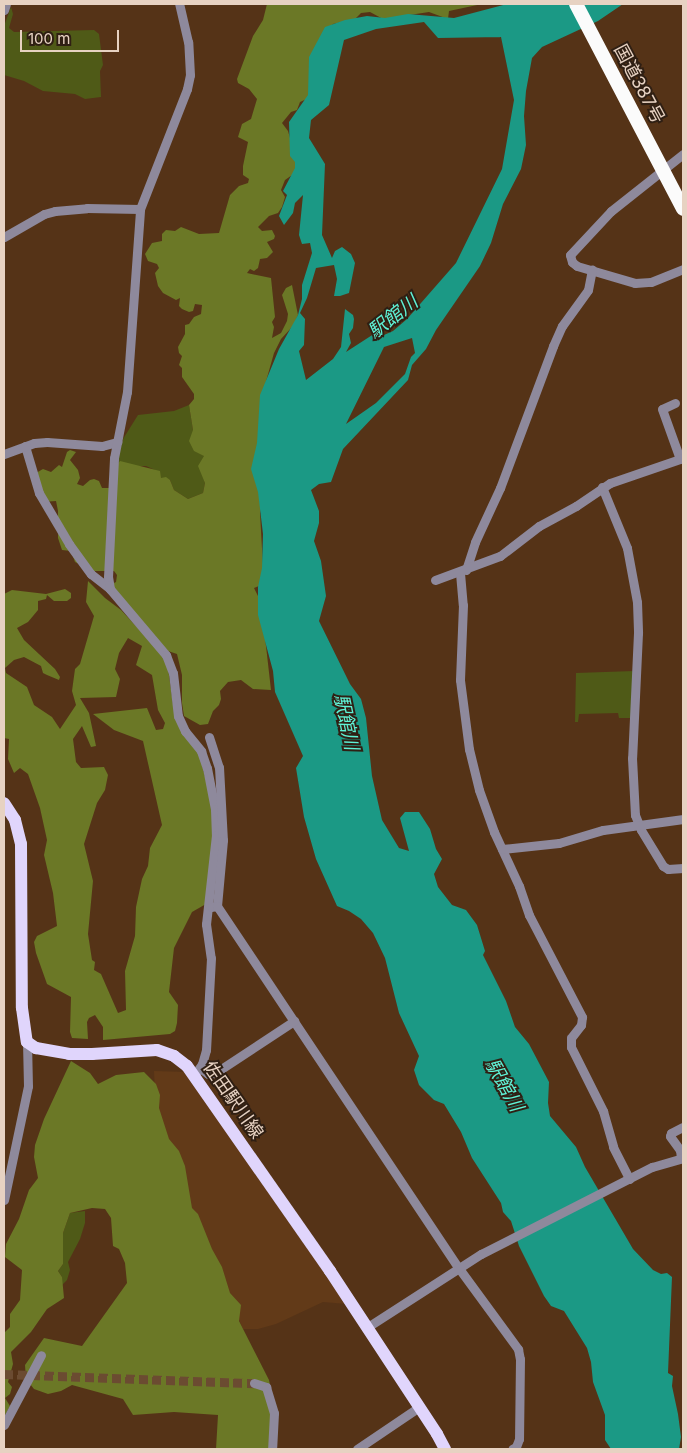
<!DOCTYPE html>
<meta charset="utf-8">
<style>
body{margin:0}
#map{position:relative;width:687px;height:1453px;overflow:hidden;background:#553317;font-family:Inter,"Noto Sans JP",sans-serif}
div>[style]{position:absolute}
[style*='--x']{left:calc(var(--x)*1px);top:calc(var(--y)*1px);width:calc(var(--w)*1px);rotate:calc(var(--a)*1deg)}
.built>*{inset:0;background:#623a18}
.green>*{inset:0;background:#4f5a17}
.forest>*{inset:0;background:#6b7826}
.water>*{inset:0;background:#1b9985}
.minor-tunnel>*{height:9px;margin-top:-4.5px;transform-origin:0;background:repeating-linear-gradient(90deg,#6b4b31 0 9px,transparent 0 13.5px)}
.minor>*{height:9px;margin:-4.5px;padding:0 4.5px;transform-origin:4.5px;border-radius:4.5px;background:#8e899c}
.major>*{height:12px;margin:-6px;padding:0 6px;transform-origin:6px;border-radius:6px;background:#e0d5fc}
.highway>*{height:14px;margin:-7px;padding:0 7px;transform-origin:7px;border-radius:7px;background:#fbfbfb}
span{translate:-50% -50%;white-space:nowrap;text-align:center;line-height:1.15;-webkit-text-stroke:4px #2f1f13;paint-order:stroke}
.street-label{font-size:18px;color:#e7d2c2}
.water-label{font-size:19px;color:#5ff1d5;font-style:italic}
.frame{position:absolute;inset:0;border:5px solid #e7d2c2;pointer-events:none}
.scale{position:absolute;left:20px;top:30px;width:99px;height:22px;box-sizing:border-box;border:2px solid #e7d2c2;border-top:0;padding-left:6px;font-size:15px;line-height:18px;white-space:nowrap;color:#e7d2c2;-webkit-text-stroke:4px #2f1f13;paint-order:stroke}
</style>
<div id="map">
<div class="built">
<i style="clip-path:polygon(154px 1071px,186px 1072px,347px 1304px,323px 1302px,276px 1324px,258px 1329px,243px 1329px,177px 1182px,156px 1120px)"></i>
</div>
<div class="green">
<i style="clip-path:polygon(11px 7px,13px 14px,9px 28px,14px 32px,94px 30px,99px 34px,103px 65px,100px 71px,101px 97px,85px 99px,75px 94px,43px 91px,24px 81px,4px 75px,4px 26px)"></i>
<i style="clip-path:polygon(189px 405px,193px 430px,204px 456px,203px 474px,205px 483px,203px 493px,188px 499px,174px 490px,170px 480px,161px 478px,155px 470px,146px 466px,116px 466px,123px 439px,138px 415px,174px 411px)"></i>
<i style="clip-path:polygon(634px 671px,632px 718px,619px 718px,618px 713px,579px 714px,578px 722px,575px 722px,576px 673px)"></i>
<i style="clip-path:polygon(85px 1211px,85px 1223px,80px 1239px,68px 1262px,70px 1270px,67px 1280px,61px 1286px,62px 1277px,58px 1271px,63px 1264px,63px 1233px,70px 1213px)"></i>
</div>
<div class="forest">
<i style="clip-path:polygon(267px 4px,482px 4px,449px 11px,448px 19px,429px 12px,383px 19px,370px 12px,361px 13px,355px 19px,333px 24px,324px 34px,309px 98px,300px 102px,297px 110px,291px 112px,282px 123px,288px 131px,292px 145px,299px 159px,295px 173px,285px 180px,281px 190px,285px 197px,282px 207px,278px 213px,269px 216px,258px 227px,262px 231px,272px 230px,275px 236px,274px 239px,267px 242px,273px 252px,267px 258px,260px 259px,258px 268px,254px 271px,250px 269px,247px 273px,271px 278px,275px 317px,272px 322px,274px 327px,272px 338px,281px 333px,287px 321px,288px 314px,282px 295px,286px 288px,292px 285px,298px 315px,293px 326px,281px 339px,274px 353px,265px 385px,263px 498px,260px 513px,264px 584px,254px 588px,261px 602px,271px 690px,253px 689px,241px 680px,228px 682px,220px 691px,221px 699px,219px 705px,213px 711px,208px 724px,200px 725px,184px 716px,182px 703px,182px 675px,177px 654px,168px 651px,120px 599px,112px 584px,116px 582px,117px 575px,114px 571px,94px 571px,85px 567px,75px 562px,71px 551px,62px 550px,58px 538px,58px 511px,56px 501px,42px 502px,36px 496px,34px 486px,36px 473px,43px 469px,51px 472px,59px 465px,62px 467px,67px 452px,70px 450px,76px 452px,70px 460px,78px 470px,80px 478px,77px 484px,83px 486px,90px 480px,94px 479px,99px 481px,102px 488px,113px 488px,116px 466px,120px 461px,160px 471px,161px 478px,166px 477px,170px 480px,174px 490px,188px 499px,203px 493px,205px 483px,198px 466px,204px 456px,194px 451px,189px 441px,193px 430px,189px 405px,194px 399px,194px 394px,182px 377px,182px 368px,179px 365px,182px 356px,179px 353px,178px 347px,185px 334px,185px 325px,189px 324px,194px 317px,201px 314px,202px 305px,195px 304px,193px 311px,189px 312px,182px 309px,179px 306px,180px 298px,176px 300px,163px 293px,158px 286px,155px 273px,159px 268px,157px 264px,148px 261px,145px 254px,152px 243px,162px 241px,162px 234px,166px 230px,175px 231px,181px 227px,199px 234px,219px 233px,230px 195px,239px 186px,248px 183px,249px 179px,243px 175px,243px 166px,248px 142px,238px 137px,242px 124px,251px 119px,257px 99px,249px 89px,238px 83px,237px 79px,253px 36px,263px 20px)"></i>
<i style="clip-path:polygon(evenodd,88px 581px,105px 598px,121px 610px,162px 654px,168px 668px,173px 704px,199px 752px,215px 818px,206px 904px,192px 912px,174px 948px,169px 992px,178px 1005px,177px 1023px,175px 1031px,170px 1034px,103px 1040px,103px 1027px,95px 1015px,89px 1018px,87px 1022px,88px 1039px,72px 1038px,70px 1032px,71px 997px,47px 984px,36px 953px,34px 942px,37px 936px,57px 926px,53px 893px,44px 855px,47px 840px,40px 808px,28px 774px,20px 768px,14px 773px,8px 759px,9px 739px,4px 738px,4px 594px,12px 590px,46px 594px,65px 589px,71px 593px,71px 598px,67px 601px,54px 601px,47px 595px,46px 599px,38px 601px,38px 610px,28px 622px,17px 628px,24px 640px,55px 669px,60px 677px,59px 680px,47px 675px,43px 673px,41px 666px,24px 657px,14px 660px,5px 668px,6px 673px,27px 687px,34px 705px,52px 717px,60px 729px,76px 705px,72px 691px,75px 669px,80px 664px,94px 616px,86px 602px,88px 581px,128px 638px,142px 646px,136px 665px,152px 675px,158px 710px,165px 723px,163px 729px,156px 730px,147px 708px,93px 714px,114px 730px,143px 741px,162px 825px,150px 848px,148px 866px,142px 879px,136px 907px,135px 936px,125px 971px,126px 1010px,118px 1013px,101px 974px,94px 970px,95px 962px,92px 960px,88px 934px,93px 881px,84px 844px,97px 803px,105px 790px,108px 775px,104px 767px,81px 768px,76px 762px,73px 739px,82px 726px,91px 747px,96px 746px,89px 713px,80px 698px,116px 697px,120px 679px,115px 669px,119px 653px,128px 638px)"></i>
<i style="clip-path:polygon(71px 1061px,90px 1073px,98px 1084px,116px 1075px,144px 1072px,156px 1084px,160px 1095px,159px 1108px,169px 1139px,179px 1151px,185px 1166px,192px 1208px,198px 1214px,212px 1249px,222px 1267px,230px 1293px,241px 1305px,239px 1321px,269px 1380px,277px 1417px,269px 1449px,216px 1449px,218px 1415px,174px 1412px,133px 1415px,123px 1399px,72px 1385px,61px 1391px,48px 1394px,34px 1389px,26px 1379px,25px 1365px,44px 1338px,82px 1346px,127px 1283px,125px 1263px,119px 1249px,113px 1246px,111px 1218px,105px 1209px,92px 1208px,70px 1213px,63px 1233px,63px 1264px,58px 1271px,62px 1277px,64px 1298px,47px 1309px,31px 1332px,11px 1352px,13px 1364px,8px 1382px,12px 1387px,10px 1394px,5px 1398px,10px 1406px,4px 1417px,4px 1333px,10px 1327px,10px 1314px,20px 1300px,22px 1270px,5px 1257px,6px 1244px,19px 1219px,29px 1190px,38px 1178px,34px 1157px,35px 1145px,44px 1119px)"></i>
</div>
<div class="water">
<i style="clip-path:polygon(evenodd,507px 4px,623px 4px,598px 21px,542px 47px,532px 58px,526px 91px,524px 116px,526px 145px,521px 169px,503px 204px,491px 243px,480px 266px,436px 330px,426px 349px,412px 365px,408px 380px,343px 449px,331px 482px,319px 484px,311px 490px,319px 511px,319px 523px,314px 541px,321px 561px,326px 596px,319px 621px,350px 684px,361px 699px,366px 718px,372px 776px,382px 820px,399px 848px,409px 851px,400px 818px,405px 812px,419px 812px,430px 829px,436px 849px,442px 859px,434px 874px,438px 887px,452px 905px,466px 910px,477px 925px,485px 951px,483px 955px,506px 1001px,515px 1027px,529px 1044px,549px 1082px,548px 1103px,550px 1116px,576px 1147px,585px 1167px,633px 1249px,653px 1270px,661px 1274px,667px 1273px,672px 1277px,668px 1373px,673px 1376px,672px 1386px,678px 1414px,681px 1437px,679px 1449px,611px 1449px,605px 1440px,605px 1415px,593px 1382px,591px 1362px,587px 1348px,564px 1311px,551px 1306px,544px 1296px,519px 1246px,511px 1221px,503px 1212px,501px 1203px,472px 1158px,461px 1132px,444px 1104px,434px 1100px,419px 1085px,414px 1070px,419px 1056px,399px 1013px,385px 958px,373px 933px,361px 919px,349px 911px,337px 906px,316px 859px,304px 817px,296px 768px,303px 756px,275px 692px,273px 671px,258px 615px,258px 587px,262px 568px,263px 534px,258px 492px,251px 469px,257px 443px,260px 395px,279px 349px,298px 315px,302px 299px,302px 285px,312px 253px,310px 243px,302px 244px,299px 235px,303px 195px,295px 203px,293px 213px,284px 225px,279px 216px,287px 195px,283px 191px,295px 168px,295px 162px,290px 156px,289px 122px,308px 95px,309px 57px,325px 27px,345px 20px,367px 16px,385px 18px,408px 14px,454px 18px,507px 4px,424px 22px,438px 38px,501px 37px,514px 100px,502px 169px,456px 263px,407px 319px,393px 331px,384px 335px,380px 330px,346px 352px,351px 343px,349px 334px,353px 328px,354px 319px,353px 315px,345px 309px,341px 347px,333px 359px,306px 380px,299px 351px,304px 345px,305px 319px,300px 313px,307px 298px,316px 268px,334px 265px,337px 279px,334px 296px,340px 296px,349px 293px,355px 263px,351px 254px,342px 247px,335px 251px,332px 258px,322px 235px,325px 164px,309px 138px,311px 120px,329px 105px,344px 40px,376px 29px,424px 22px,507px 4px,412px 338px,415px 353px,411px 357px,405px 374px,376px 403px,346px 424px,384px 347px,412px 338px)"></i>
</div>
<div class="minor-tunnel">
<i style="--x:4;--y:1374;--w:250;--a:2.1"></i>
</div>
<div class="minor">
<i style="--x:4;--y:10;--w:6;--a:-72"></i>
<i style="--x:683;--y:154;--w:92;--a:141.6"></i>
<i style="--x:611;--y:211;--w:60;--a:133"></i>
<i style="--x:570;--y:255;--w:7;--a:74"></i>
<i style="--x:572;--y:262;--w:6;--a:39"></i>
<i style="--x:577;--y:266;--w:60;--a:16.3"></i>
<i style="--x:635;--y:283;--w:16;--a:-4"></i>
<i style="--x:651;--y:282;--w:35;--a:-22"></i>
<i style="--x:4;--y:237;--w:46;--a:-29.9"></i>
<i style="--x:44;--y:214;--w:11;--a:-15"></i>
<i style="--x:55;--y:211;--w:32;--a:-5"></i>
<i style="--x:87;--y:208;--w:53;--a:1.1"></i>
<i style="--x:675;--y:403;--w:14;--a:155"></i>
<i style="--x:662;--y:409;--w:53;--a:70.2"></i>
<i style="--x:25;--y:446;--w:49;--a:73.4"></i>
<i style="--x:39;--y:493;--w:59;--a:59.5"></i>
<i style="--x:69;--y:544;--w:37;--a:54"></i>
<i style="--x:91;--y:574;--w:24;--a:38"></i>
<i style="--x:110;--y:589;--w:87;--a:49.7"></i>
<i style="--x:166;--y:655;--w:19;--a:69"></i>
<i style="--x:173;--y:673;--w:43;--a:83.4"></i>
<i style="--x:178;--y:716;--w:17;--a:65"></i>
<i style="--x:185;--y:731;--w:26;--a:51"></i>
<i style="--x:201;--y:751;--w:18;--a:71"></i>
<i style="--x:207;--y:768;--w:42;--a:79"></i>
<i style="--x:215;--y:809;--w:26;--a:88"></i>
<i style="--x:216;--y:835;--w:90;--a:96.4"></i>
<i style="--x:206;--y:924;--w:34;--a:82"></i>
<i style="--x:211;--y:958;--w:92;--a:93.1"></i>
<i style="--x:206;--y:1050;--w:15;--a:106"></i>
<i style="--x:202;--y:1064;--w:12;--a:125"></i>
<i style="--x:4;--y:454;--w:32;--a:-20"></i>
<i style="--x:34;--y:443;--w:13;--a:-4"></i>
<i style="--x:47;--y:442;--w:55;--a:4.2"></i>
<i style="--x:102;--y:446;--w:16;--a:-15"></i>
<i style="--x:602;--y:487;--w:66;--a:67.7"></i>
<i style="--x:627;--y:548;--w:55;--a:79.5"></i>
<i style="--x:637;--y:602;--w:31;--a:88"></i>
<i style="--x:638;--y:633;--w:125;--a:92.7"></i>
<i style="--x:632;--y:758;--w:57;--a:87"></i>
<i style="--x:635;--y:815;--w:16;--a:68"></i>
<i style="--x:641;--y:830;--w:42;--a:58.6"></i>
<i style="--x:663;--y:866;--w:6;--a:31"></i>
<i style="--x:668;--y:869;--w:15;--a:-4"></i>
<i style="--x:466;--y:570;--w:29;--a:-72"></i>
<i style="--x:475;--y:542;--w:60;--a:-65.2"></i>
<i style="--x:500;--y:488;--w:152;--a:-69.5"></i>
<i style="--x:553;--y:346;--w:22;--a:-66"></i>
<i style="--x:562;--y:326;--w:44;--a:-54.2"></i>
<i style="--x:588;--y:290;--w:21;--a:-79"></i>
<i style="--x:460;--y:573;--w:32;--a:85"></i>
<i style="--x:463;--y:605;--w:75;--a:92.3"></i>
<i style="--x:460;--y:680;--w:70;--a:82.6"></i>
<i style="--x:469;--y:749;--w:42;--a:76.3"></i>
<i style="--x:479;--y:790;--w:45;--a:70.3"></i>
<i style="--x:494;--y:832;--w:60;--a:65.2"></i>
<i style="--x:519;--y:886;--w:31;--a:71"></i>
<i style="--x:529;--y:915;--w:115;--a:62.5"></i>
<i style="--x:582;--y:1017;--w:8;--a:97"></i>
<i style="--x:581;--y:1025;--w:16;--a:128"></i>
<i style="--x:571;--y:1038;--w:9;--a:90"></i>
<i style="--x:571;--y:1047;--w:72;--a:63.4"></i>
<i style="--x:603;--y:1111;--w:37;--a:74"></i>
<i style="--x:613;--y:1147;--w:36;--a:63"></i>
<i style="--x:435;--y:580;--w:69;--a:-20.3"></i>
<i style="--x:500;--y:556;--w:49;--a:-37.6"></i>
<i style="--x:539;--y:526;--w:42;--a:-28.4"></i>
<i style="--x:576;--y:506;--w:41;--a:-34.1"></i>
<i style="--x:610;--y:483;--w:77;--a:-18.9"></i>
<i style="--x:110;--y:589;--w:12;--a:-99"></i>
<i style="--x:108;--y:577;--w:119;--a:-87.1"></i>
<i style="--x:114;--y:458;--w:67;--a:-78.9"></i>
<i style="--x:127;--y:392;--w:183;--a:-85.9"></i>
<i style="--x:140;--y:209;--w:129;--a:-68.6"></i>
<i style="--x:187;--y:89;--w:14;--a:-78"></i>
<i style="--x:190;--y:75;--w:33;--a:-93"></i>
<i style="--x:188;--y:42;--w:39;--a:-103"></i>
<i style="--x:209;--y:737;--w:32;--a:72"></i>
<i style="--x:219;--y:767;--w:73;--a:86.9"></i>
<i style="--x:223;--y:840;--w:66;--a:95.2"></i>
<i style="--x:217;--y:906;--w:5;--a:169"></i>
<i style="--x:502;--y:849;--w:57;--a:-6"></i>
<i style="--x:559;--y:843;--w:46;--a:-16.5"></i>
<i style="--x:603;--y:830;--w:81;--a:-7.8"></i>
<i style="--x:217;--y:906;--w:434;--a:56.3"></i>
<i style="--x:458;--y:1267;--w:102;--a:53.8"></i>
<i style="--x:518;--y:1349;--w:10;--a:79"></i>
<i style="--x:520;--y:1359;--w:80;--a:90.7"></i>
<i style="--x:519;--y:1439;--w:9;--a:111"></i>
<i style="--x:516;--y:1447;--w:4;--a:153"></i>
<i style="--x:200;--y:1068;--w:10;--a:37"></i>
<i style="--x:208;--y:1074;--w:7;--a:-8"></i>
<i style="--x:215;--y:1073;--w:95;--a:-33.4"></i>
<i style="--x:681;--y:1158;--w:8;--a:-97"></i>
<i style="--x:680;--y:1150;--w:17;--a:-126"></i>
<i style="--x:670;--y:1136;--w:3;--a:-72"></i>
<i style="--x:671;--y:1133;--w:13;--a:-27"></i>
<i style="--x:4;--y:1200;--w:116;--a:-78.1"></i>
<i style="--x:28;--y:1086;--w:44;--a:-91.3"></i>
<i style="--x:366;--y:1328;--w:137;--a:-32.8"></i>
<i style="--x:481;--y:1254;--w:192;--a:-27"></i>
<i style="--x:652;--y:1167;--w:32;--a:-16"></i>
<i style="--x:254;--y:1383;--w:13;--a:18"></i>
<i style="--x:266;--y:1387;--w:27;--a:73"></i>
<i style="--x:274;--y:1413;--w:36;--a:93"></i>
<i style="--x:4;--y:1425;--w:79;--a:-62.1"></i>
<i style="--x:357;--y:1449;--w:75;--a:-34.1"></i>
</div>
<div class="major">
<i style="--x:4;--y:803;--w:20;--a:57"></i>
<i style="--x:15;--y:820;--w:25;--a:76"></i>
<i style="--x:21;--y:844;--w:164;--a:89.7"></i>
<i style="--x:22;--y:1008;--w:34;--a:82"></i>
<i style="--x:27;--y:1042;--w:11;--a:34"></i>
<i style="--x:36;--y:1048;--w:34;--a:10"></i>
<i style="--x:69;--y:1054;--w:23;--a:0"></i>
<i style="--x:92;--y:1054;--w:65;--a:-3.5"></i>
<i style="--x:157;--y:1050;--w:18;--a:19"></i>
<i style="--x:174;--y:1056;--w:16;--a:38"></i>
<i style="--x:187;--y:1066;--w:250;--a:55.1"></i>
<i style="--x:330;--y:1271;--w:195;--a:56.7"></i>
<i style="--x:437;--y:1434;--w:17;--a:62"></i>
</div>
<div class="highway">
<i style="--x:576;--y:4;--w:231;--a:62.4"></i>
</div>
<div class="street-label">
<span style="left:639px;top:84px;rotate:62deg">国道387号</span>
<span style="left:233px;top:1100px;rotate:55deg">佐田駅川線</span>
</div>
<div class="water-label">
<span style="left:393px;top:317px;rotate:-38deg">駅館川</span>
<span style="left:346px;top:722px;rotate:78deg">駅館川</span>
<span style="left:504px;top:1085px;rotate:61deg">駅館川</span>
</div>
<div class="frame"></div>
<div class="scale">100 m</div>
</div>
